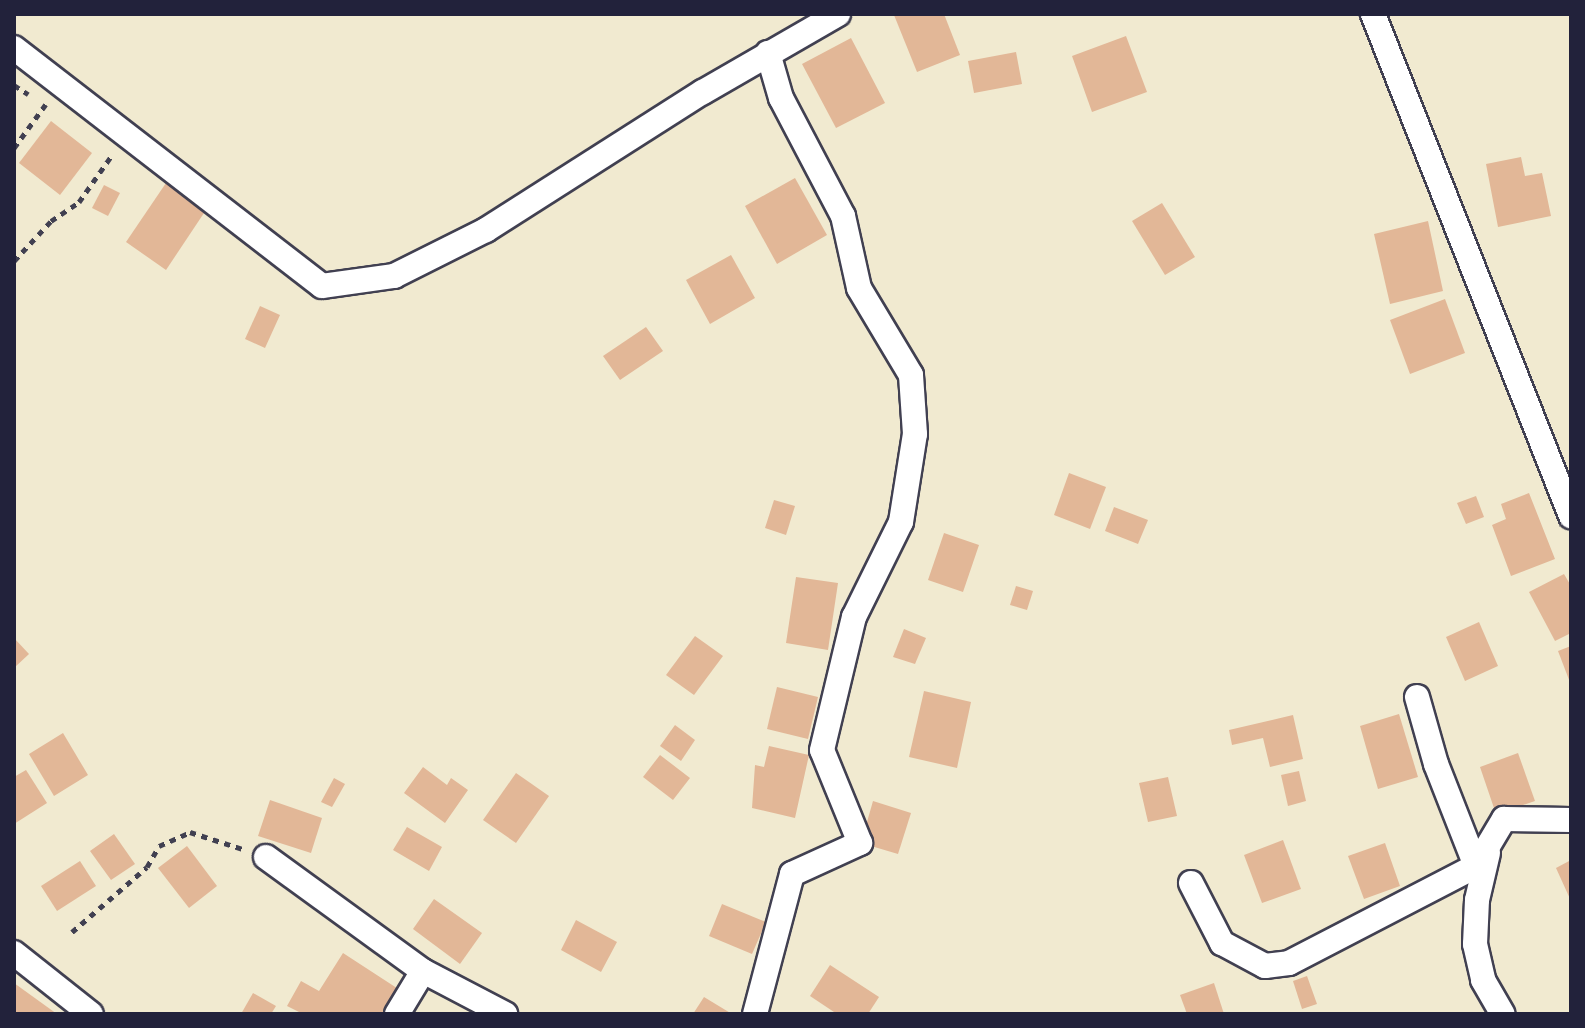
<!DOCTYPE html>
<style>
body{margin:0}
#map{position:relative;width:1585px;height:1028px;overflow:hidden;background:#f1ead0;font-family:Delius,sans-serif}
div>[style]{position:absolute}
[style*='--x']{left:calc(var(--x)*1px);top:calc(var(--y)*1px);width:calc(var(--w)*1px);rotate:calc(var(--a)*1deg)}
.building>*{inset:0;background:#e2b797}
.path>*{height:5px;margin-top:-2.5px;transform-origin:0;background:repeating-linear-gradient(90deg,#414051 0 6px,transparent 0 12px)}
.roads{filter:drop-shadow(2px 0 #414051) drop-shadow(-2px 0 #414051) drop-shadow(0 2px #414051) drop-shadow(0 -2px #414051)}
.street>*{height:24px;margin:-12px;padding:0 12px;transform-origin:12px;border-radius:12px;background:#fff}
span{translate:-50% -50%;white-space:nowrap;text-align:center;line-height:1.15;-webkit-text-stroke:7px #fcf5e5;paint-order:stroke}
.frame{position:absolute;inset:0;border:16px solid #22223b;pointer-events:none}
</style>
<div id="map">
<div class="building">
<i style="clip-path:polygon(944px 14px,960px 55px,917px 72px,894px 15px)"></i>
<i style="clip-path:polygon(1126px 36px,1147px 92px,1092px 112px,1072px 56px)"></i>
<i style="clip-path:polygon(851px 38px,885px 103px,836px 128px,802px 64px)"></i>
<i style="clip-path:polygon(1016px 52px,1022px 84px,974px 93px,968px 61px)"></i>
<i style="clip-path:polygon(51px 121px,92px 153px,60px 195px,19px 163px)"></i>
<i style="clip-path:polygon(1521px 157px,1525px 176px,1542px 173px,1551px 216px,1498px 227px,1486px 164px)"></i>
<i style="clip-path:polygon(795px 178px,827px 235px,777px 264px,745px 206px)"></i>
<i style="clip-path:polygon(166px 183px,206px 210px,166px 270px,126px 242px)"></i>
<i style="clip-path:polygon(104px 185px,120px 193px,108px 216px,92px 208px)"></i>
<i style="clip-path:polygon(1162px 203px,1195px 257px,1165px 275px,1132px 221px)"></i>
<i style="clip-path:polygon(1428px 221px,1443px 291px,1390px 304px,1374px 234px)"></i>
<i style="clip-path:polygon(731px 255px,755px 298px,710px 324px,686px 280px)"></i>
<i style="clip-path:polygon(1445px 299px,1465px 353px,1410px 374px,1390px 320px)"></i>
<i style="clip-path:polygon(260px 306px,280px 315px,265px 348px,245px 339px)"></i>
<i style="clip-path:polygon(646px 327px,663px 351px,620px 380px,603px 356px)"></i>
<i style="clip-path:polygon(1069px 473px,1106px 487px,1090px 529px,1054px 515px)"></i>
<i style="clip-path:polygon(1529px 493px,1555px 559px,1511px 576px,1492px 525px,1506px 519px,1501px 504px)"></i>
<i style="clip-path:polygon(1476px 496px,1484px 517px,1466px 524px,1457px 503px)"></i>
<i style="clip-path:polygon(774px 500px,795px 506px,786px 535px,765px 528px)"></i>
<i style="clip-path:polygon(1114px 507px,1148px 520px,1138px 544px,1105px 531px)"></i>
<i style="clip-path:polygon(944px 533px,979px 545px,963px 592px,928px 580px)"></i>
<i style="clip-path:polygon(1564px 574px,1571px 586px,1571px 633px,1555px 641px,1529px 592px)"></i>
<i style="clip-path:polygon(796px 577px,838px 583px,828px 650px,786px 643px)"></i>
<i style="clip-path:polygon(1016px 586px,1033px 591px,1027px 610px,1010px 605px)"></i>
<i style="clip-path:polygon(1479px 622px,1498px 666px,1465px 681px,1446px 637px)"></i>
<i style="clip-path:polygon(904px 629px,926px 638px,915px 664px,893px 657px)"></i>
<i style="clip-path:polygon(695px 636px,723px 656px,694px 695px,666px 675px)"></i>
<i style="clip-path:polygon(14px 638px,29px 654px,14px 668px)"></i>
<i style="clip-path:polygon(1571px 646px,1571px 685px,1558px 651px)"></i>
<i style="clip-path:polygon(777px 687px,818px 697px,808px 739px,767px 729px)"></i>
<i style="clip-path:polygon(924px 691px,971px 702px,957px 768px,909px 757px)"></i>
<i style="clip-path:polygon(1399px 714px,1418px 777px,1378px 789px,1360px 726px)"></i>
<i style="clip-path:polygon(1293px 715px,1303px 759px,1270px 767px,1263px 738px,1232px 745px,1229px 730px)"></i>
<i style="clip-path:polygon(675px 725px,695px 740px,681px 761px,660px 746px)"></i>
<i style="clip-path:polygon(63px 733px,88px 775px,54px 796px,29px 754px)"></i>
<i style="clip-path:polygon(769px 746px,809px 755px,795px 818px,752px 808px,755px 765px,764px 767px)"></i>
<i style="clip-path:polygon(1518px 753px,1535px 801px,1496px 814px,1480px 767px)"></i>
<i style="clip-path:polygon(660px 755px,690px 778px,673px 800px,643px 777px)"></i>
<i style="clip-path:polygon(423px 767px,447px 785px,451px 778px,468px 790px,445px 823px,404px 793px)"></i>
<i style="clip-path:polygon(26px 770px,47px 803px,14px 824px,14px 777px)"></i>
<i style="clip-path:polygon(1299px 771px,1306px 801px,1288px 806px,1281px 775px)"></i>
<i style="clip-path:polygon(516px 773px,549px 796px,516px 843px,483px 820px)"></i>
<i style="clip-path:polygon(1168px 777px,1177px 816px,1148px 822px,1139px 783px)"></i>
<i style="clip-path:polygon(334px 778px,345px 784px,332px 807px,321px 802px)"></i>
<i style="clip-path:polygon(270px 800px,322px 818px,311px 853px,258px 836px)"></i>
<i style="clip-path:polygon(873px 801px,911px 813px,898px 854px,861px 843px)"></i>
<i style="clip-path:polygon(407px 827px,442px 847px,429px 871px,393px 850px)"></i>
<i style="clip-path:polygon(114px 834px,135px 864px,111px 880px,90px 851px)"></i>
<i style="clip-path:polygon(1283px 840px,1301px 889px,1262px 903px,1244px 855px)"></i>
<i style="clip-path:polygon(1385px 843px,1400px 886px,1364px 899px,1348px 856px)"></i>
<i style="clip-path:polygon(187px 846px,217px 886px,189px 908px,158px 868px)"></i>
<i style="clip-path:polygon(1571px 860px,1571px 901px,1556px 868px)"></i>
<i style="clip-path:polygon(80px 861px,96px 886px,57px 911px,41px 886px)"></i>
<i style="clip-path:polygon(434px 899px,482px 933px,460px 964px,413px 929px)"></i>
<i style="clip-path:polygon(722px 904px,766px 922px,752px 954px,709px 936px)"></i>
<i style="clip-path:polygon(576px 920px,617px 942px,601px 972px,561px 950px)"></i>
<i style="clip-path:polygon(343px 953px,406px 994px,394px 1014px,303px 1014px,287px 1006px,301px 981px,319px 991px)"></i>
<i style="clip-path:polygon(830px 965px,879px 997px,868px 1014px,837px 1014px,810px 996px)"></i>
<i style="clip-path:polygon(1307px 976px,1317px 1004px,1302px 1009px,1293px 981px)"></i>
<i style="clip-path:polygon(14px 983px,57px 1014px,14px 1014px)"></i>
<i style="clip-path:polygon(1214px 983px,1224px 1014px,1187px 1014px,1180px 995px)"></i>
<i style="clip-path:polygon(253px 993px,276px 1006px,271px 1014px,241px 1014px)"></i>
<i style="clip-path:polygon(704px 997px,732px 1014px,693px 1014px)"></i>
</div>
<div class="path">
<i style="--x:14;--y:85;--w:17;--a:33"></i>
<i style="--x:14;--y:148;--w:54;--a:-54"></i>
<i style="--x:14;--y:261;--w:54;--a:-47.2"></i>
<i style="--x:51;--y:221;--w:34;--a:-34"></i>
<i style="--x:79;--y:202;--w:57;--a:-54.9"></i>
<i style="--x:72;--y:932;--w:99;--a:-40.9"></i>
<i style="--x:147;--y:867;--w:24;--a:-60"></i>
<i style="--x:159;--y:846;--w:34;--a:-24"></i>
<i style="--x:190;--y:832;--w:59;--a:17.8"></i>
</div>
<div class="roads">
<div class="street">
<i style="--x:1373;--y:14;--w:540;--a:68.47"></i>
<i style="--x:14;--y:48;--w:389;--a:37.7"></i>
<i style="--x:322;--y:286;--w:73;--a:-7.9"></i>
<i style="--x:394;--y:276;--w:103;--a:-26.6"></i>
<i style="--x:486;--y:230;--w:257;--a:-32.5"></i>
<i style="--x:703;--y:92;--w:156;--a:-30"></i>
<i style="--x:1417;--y:697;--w:70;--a:74.2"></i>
<i style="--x:1436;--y:764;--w:110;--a:68.6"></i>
<i style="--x:1488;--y:853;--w:48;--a:103.2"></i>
<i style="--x:1477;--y:900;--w:44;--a:92.6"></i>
<i style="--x:1475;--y:944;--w:37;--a:77"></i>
<i style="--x:1483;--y:980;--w:39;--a:60"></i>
<i style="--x:266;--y:857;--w:194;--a:36"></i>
<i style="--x:423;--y:971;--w:93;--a:27.7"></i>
<i style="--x:1191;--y:883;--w:68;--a:62.7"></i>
<i style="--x:1222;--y:943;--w:49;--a:28.1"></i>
<i style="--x:1265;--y:966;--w:24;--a:-7"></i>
<i style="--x:1289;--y:963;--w:211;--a:-27.4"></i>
<i style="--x:1476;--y:866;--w:55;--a:-59.2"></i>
<i style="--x:1504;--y:819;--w:67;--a:0.9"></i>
<i style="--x:14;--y:953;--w:98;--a:38.4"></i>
<i style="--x:397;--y:1014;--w:50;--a:-58.8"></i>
<i style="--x:755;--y:1014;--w:145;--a:-75.2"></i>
<i style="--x:792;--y:874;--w:75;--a:-24.5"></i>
<i style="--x:860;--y:843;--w:100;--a:-112.2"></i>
<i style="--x:822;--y:750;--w:137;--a:-76.5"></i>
<i style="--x:854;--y:617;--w:106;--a:-63.7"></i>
<i style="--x:901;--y:522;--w:89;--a:-81"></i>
<i style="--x:915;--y:434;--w:59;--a:-93.9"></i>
<i style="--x:911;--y:375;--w:101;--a:-120.9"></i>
<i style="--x:859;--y:288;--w:74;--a:-102.5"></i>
<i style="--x:843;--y:216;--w:133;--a:-117.7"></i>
<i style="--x:781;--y:98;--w:47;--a:-106.1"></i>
</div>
</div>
<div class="frame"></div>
</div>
